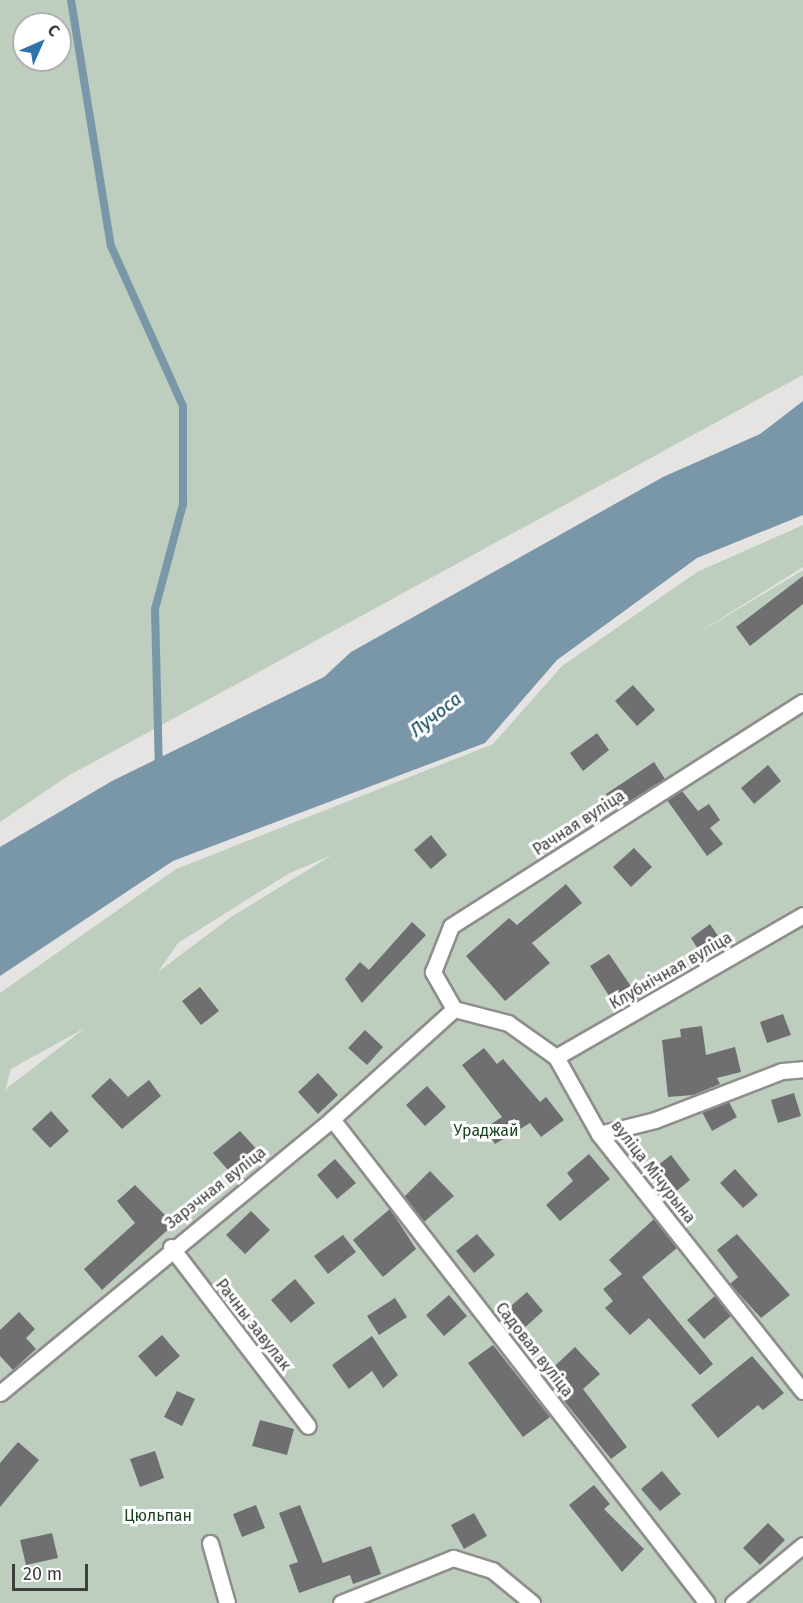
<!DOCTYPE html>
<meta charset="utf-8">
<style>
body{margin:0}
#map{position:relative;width:803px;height:1603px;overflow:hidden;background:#e6e4e2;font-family:"Fira Sans",sans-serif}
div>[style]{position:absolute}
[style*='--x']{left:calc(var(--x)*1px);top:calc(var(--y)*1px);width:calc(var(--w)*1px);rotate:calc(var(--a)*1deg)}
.green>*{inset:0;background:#bdcebf}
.water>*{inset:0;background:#7a97a9}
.stream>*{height:8px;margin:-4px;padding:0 4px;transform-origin:4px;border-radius:4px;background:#7a97a9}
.building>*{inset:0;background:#6f6f72}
.roads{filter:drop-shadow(2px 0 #908e8c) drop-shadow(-2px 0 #908e8c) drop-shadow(0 2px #908e8c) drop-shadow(0 -2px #908e8c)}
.service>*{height:15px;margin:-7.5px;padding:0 7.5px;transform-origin:7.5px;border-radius:7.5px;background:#fff}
span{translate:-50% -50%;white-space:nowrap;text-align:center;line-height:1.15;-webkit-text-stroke:6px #fff;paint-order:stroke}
.street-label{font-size:16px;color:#3d3d3c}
.park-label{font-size:16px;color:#1a4322}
.water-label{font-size:18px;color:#05425c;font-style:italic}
.north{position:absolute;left:12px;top:12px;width:60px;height:60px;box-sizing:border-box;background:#fff;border:2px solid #b1b1b1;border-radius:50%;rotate:45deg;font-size:16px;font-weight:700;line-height:24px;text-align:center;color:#3d3d3c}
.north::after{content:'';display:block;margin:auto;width:21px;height:27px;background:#3073a9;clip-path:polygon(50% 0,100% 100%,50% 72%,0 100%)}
.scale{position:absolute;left:12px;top:1564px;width:76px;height:27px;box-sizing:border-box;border:3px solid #3d3d3c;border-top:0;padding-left:8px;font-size:18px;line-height:21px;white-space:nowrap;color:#3d3d3c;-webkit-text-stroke:4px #fff;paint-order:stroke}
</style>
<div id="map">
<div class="green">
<i style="clip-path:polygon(evenodd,0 0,803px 0,803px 375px,68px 776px,0 822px,0 0,24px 24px,60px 24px,60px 60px,24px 60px,24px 24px)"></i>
<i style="clip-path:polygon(evenodd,803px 525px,803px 567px,687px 640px,803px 570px,803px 1603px,0 1603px,0 993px,176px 869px,493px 744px,562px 666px,697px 572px,803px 525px,332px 855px,231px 917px,158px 972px,178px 943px,288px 874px,332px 855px,803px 525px,85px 1028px,7px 1088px,5px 1091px,11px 1069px,85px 1028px)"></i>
</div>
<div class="water">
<i style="clip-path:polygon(803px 401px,803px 515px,697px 558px,557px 660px,485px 743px,173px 861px,0 976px,0 847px,112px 781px,324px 677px,351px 652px,663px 477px,760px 434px)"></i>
</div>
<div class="stream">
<i style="--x:71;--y:0;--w:249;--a:80.8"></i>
<i style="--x:111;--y:246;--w:175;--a:65.8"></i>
<i style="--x:183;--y:406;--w:98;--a:90"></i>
<i style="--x:183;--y:504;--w:109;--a:104.9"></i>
<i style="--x:155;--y:609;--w:159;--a:88.6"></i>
</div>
<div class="building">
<i style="clip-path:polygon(803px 576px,803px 604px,750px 646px,736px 627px)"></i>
<i style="clip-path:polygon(633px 685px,655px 710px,637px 726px,615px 701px)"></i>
<i style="clip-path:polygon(597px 733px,609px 750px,583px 771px,570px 753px)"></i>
<i style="clip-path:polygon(654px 762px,665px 779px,617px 809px,606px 794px)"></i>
<i style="clip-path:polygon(768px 765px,781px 781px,754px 804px,741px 788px)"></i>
<i style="clip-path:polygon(682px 791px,698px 811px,709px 804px,720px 820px,710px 828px,723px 844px,707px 856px,667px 800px)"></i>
<i style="clip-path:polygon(431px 835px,447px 855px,431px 869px,414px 850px)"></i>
<i style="clip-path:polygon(634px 848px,652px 867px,631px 887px,613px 867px)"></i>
<i style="clip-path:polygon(566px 884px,582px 903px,532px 943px,550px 963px,505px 1001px,466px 956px,509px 918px,517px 925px)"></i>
<i style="clip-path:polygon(412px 922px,426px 935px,362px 1003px,345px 979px,360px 962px,369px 970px)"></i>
<i style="clip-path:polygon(710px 924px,726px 948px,705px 960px,691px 938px)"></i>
<i style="clip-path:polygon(609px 954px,639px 998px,618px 1010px,590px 966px)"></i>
<i style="clip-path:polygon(200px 987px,219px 1011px,201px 1025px,182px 1001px)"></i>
<i style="clip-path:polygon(783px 1014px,791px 1035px,767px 1043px,760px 1022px)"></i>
<i style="clip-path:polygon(702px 1026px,706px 1055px,735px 1047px,741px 1072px,717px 1078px,720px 1084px,693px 1095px,668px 1097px,662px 1040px,681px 1037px,680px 1029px)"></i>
<i style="clip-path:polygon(365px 1030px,383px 1047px,367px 1065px,348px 1048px)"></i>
<i style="clip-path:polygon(484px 1048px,497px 1064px,503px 1059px,540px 1102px,546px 1097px,564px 1120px,541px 1137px,530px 1123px,495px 1144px,485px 1128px,502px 1117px,462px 1065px)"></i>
<i style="clip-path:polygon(318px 1073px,338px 1095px,318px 1114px,298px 1092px)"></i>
<i style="clip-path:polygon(110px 1078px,128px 1097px,149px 1080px,161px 1096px,122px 1129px,91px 1096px)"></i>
<i style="clip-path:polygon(427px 1086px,446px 1107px,425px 1126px,406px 1105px)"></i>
<i style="clip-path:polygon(794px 1093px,801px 1116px,778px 1123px,771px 1100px)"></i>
<i style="clip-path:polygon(729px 1102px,737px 1117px,712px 1131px,702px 1112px)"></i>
<i style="clip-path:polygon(51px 1111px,69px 1131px,50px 1148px,32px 1129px)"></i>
<i style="clip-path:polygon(240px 1131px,263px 1156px,236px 1179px,213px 1153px)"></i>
<i style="clip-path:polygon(589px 1154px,610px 1179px,560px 1221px,546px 1205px,573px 1181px,567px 1173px)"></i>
<i style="clip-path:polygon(671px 1155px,690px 1180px,668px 1198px,648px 1173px)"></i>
<i style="clip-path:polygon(335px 1159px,356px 1183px,337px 1199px,317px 1175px)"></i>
<i style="clip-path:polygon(735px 1169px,758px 1195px,743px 1208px,720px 1183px)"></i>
<i style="clip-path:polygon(430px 1171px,454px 1196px,424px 1222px,404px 1197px)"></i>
<i style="clip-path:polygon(135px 1185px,174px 1224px,102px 1290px,84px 1269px,135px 1223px,117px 1201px)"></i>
<i style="clip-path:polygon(390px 1209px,416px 1249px,383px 1277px,353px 1240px)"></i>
<i style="clip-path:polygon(251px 1211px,270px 1230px,245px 1254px,226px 1235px)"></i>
<i style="clip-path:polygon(654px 1219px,677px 1248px,642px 1277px,713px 1364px,700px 1375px,649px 1318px,630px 1335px,605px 1308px,613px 1301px,603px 1289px,622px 1274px,609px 1260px)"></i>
<i style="clip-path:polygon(477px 1234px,495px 1255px,474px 1273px,456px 1251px)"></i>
<i style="clip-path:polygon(737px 1234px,790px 1295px,761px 1318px,730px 1284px,738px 1277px,717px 1250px)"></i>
<i style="clip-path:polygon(343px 1235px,356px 1252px,328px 1274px,314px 1256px)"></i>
<i style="clip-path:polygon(295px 1279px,315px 1303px,291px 1323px,271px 1300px)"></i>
<i style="clip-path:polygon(527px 1292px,543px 1311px,521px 1331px,504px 1312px)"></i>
<i style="clip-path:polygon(449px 1295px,467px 1316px,444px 1336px,426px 1315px)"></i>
<i style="clip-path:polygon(715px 1296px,731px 1316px,704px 1339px,687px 1320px)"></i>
<i style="clip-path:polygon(395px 1298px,407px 1317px,379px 1335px,367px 1316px)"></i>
<i style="clip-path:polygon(19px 1312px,35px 1329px,26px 1338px,36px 1349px,13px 1370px,0 1356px,0 1330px)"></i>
<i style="clip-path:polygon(162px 1335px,180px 1356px,156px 1377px,138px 1356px)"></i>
<i style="clip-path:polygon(372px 1336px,398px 1375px,383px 1388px,372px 1371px,349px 1389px,332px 1365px)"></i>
<i style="clip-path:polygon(493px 1345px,550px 1417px,523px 1437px,468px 1363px)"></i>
<i style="clip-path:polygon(575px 1347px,600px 1374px,583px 1389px,627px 1447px,611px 1459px,544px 1376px)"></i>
<i style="clip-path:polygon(752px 1356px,784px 1393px,763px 1410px,758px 1405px,718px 1438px,691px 1405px)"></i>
<i style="clip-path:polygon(177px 1391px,195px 1399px,182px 1426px,164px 1417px)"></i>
<i style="clip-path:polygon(260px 1420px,294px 1429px,287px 1455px,252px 1446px)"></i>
<i style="clip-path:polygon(18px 1442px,39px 1460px,0 1507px,0 1463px)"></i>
<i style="clip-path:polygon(155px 1451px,164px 1478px,140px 1487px,130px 1459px)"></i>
<i style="clip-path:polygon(662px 1471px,681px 1494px,660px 1511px,641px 1489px)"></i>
<i style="clip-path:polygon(594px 1485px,610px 1504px,604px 1509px,644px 1549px,622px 1572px,569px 1505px)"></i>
<i style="clip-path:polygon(256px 1505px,265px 1528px,242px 1537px,233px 1514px)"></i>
<i style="clip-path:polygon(300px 1505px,323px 1563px,371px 1546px,381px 1574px,353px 1584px,350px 1575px,299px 1593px,289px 1565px,298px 1562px,279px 1513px)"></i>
<i style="clip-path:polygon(474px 1513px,487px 1536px,464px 1549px,451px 1525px)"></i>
<i style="clip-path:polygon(768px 1523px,785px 1540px,760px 1565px,743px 1548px)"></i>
<i style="clip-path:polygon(52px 1533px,58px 1558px,26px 1565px,20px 1540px)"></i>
</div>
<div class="roads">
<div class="service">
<i style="--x:454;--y:1009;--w:56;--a:14.5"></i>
<i style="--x:508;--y:1023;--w:59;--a:35.3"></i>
<i style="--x:556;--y:1057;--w:88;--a:60.8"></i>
<i style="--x:599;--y:1134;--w:328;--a:51.6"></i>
<i style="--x:454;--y:1009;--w:43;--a:-119.6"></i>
<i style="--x:433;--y:972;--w:49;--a:-68.6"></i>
<i style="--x:451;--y:926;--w:417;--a:-32.5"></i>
<i style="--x:556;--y:1057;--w:285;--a:-29.9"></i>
<i style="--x:332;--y:1119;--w:612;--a:52.23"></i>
<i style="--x:599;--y:1134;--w:58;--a:-14"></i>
<i style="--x:655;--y:1120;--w:136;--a:-21.1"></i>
<i style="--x:782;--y:1071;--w:21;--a:-5"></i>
<i style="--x:171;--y:1247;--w:225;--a:52.6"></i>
<i style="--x:0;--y:1393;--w:430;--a:-39.5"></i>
<i style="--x:332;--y:1119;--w:164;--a:-42"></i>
<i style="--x:210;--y:1543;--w:62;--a:74.2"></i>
<i style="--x:341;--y:1603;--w:121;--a:-21.9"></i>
<i style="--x:453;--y:1558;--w:41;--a:17.1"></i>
<i style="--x:492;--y:1570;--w:52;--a:39.5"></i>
<i style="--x:733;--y:1603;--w:91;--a:-39.6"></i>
</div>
</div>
<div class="street-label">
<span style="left:579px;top:823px;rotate:-33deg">Рачная вуліца</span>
<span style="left:671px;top:971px;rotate:-30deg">Клубнічная вуліца</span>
<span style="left:653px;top:1172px;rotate:52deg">вуліца Мічурына</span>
<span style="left:216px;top:1188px;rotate:-38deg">Зарэчная вуліца</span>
<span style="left:253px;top:1325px;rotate:52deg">Рачны завулак</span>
<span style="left:534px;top:1350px;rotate:52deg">Садовая вуліца</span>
</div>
<div class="park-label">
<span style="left:486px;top:1131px">Ураджай</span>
<span style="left:158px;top:1516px">Цюльпан</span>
</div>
<div class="water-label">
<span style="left:436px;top:715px;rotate:-38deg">Лучоса</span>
</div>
<div class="north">С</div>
<div class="scale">20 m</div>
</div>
